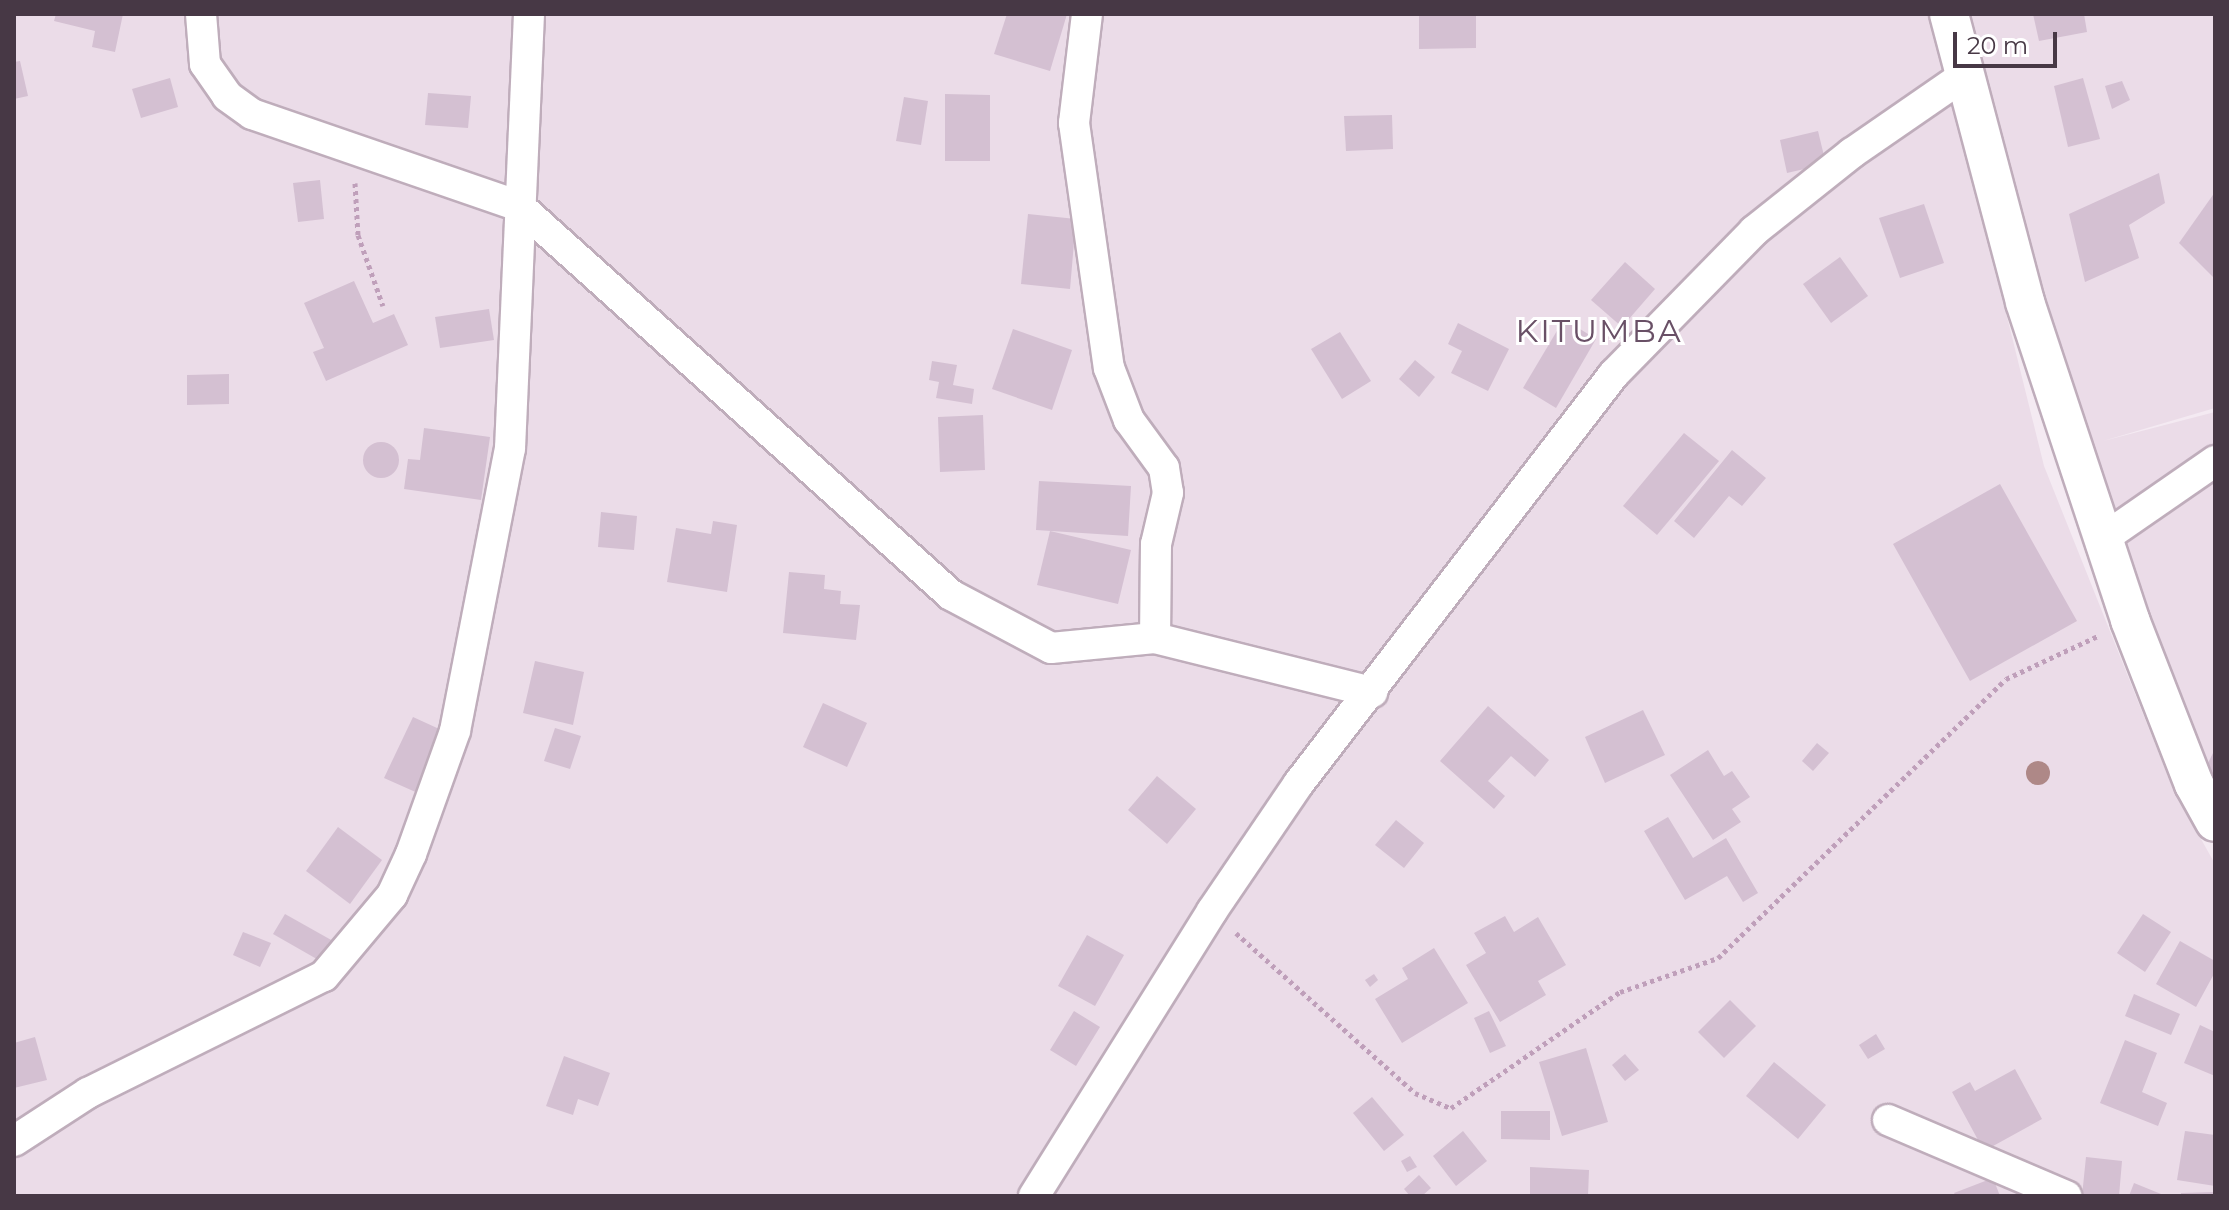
<!DOCTYPE html>
<style>
body{margin:0}
#map{position:relative;width:2229px;height:1210px;overflow:hidden;background:#f4eaf2;font-family:Montserrat,sans-serif}
div>[style]{position:absolute}
[style*='--x']{left:calc(var(--x)*1px);top:calc(var(--y)*1px);width:calc(var(--w)*1px);rotate:calc(var(--a)*1deg)}
.residential>*{inset:0;background:#ebdce8}
.building>*{inset:0;background:#d4c0d2}
.round{border-radius:50%}
.path>*{height:5px;margin-top:-2.5px;transform-origin:0;background:repeating-linear-gradient(90deg,#bf9fba 0 4px,transparent 0 8px)}
.roads{filter:drop-shadow(2px 0 #bfadbb) drop-shadow(-2px 0 #bfadbb) drop-shadow(0 2px #bfadbb) drop-shadow(0 -2px #bfadbb)}
.minor>*{height:30px;margin:-15px;padding:0 15px;transform-origin:15px;border-radius:15px;background:#fff}
.tertiary>*{height:38px;margin:-19px;padding:0 19px;transform-origin:19px;border-radius:19px;background:#fff}
.trees>*{width:24px;height:24px;margin:-12px;border-radius:50%;background:#ae8887}
span{translate:-50% -50%;white-space:nowrap;text-align:center;line-height:1.15;-webkit-text-stroke:6px #fff;paint-order:stroke}
.quarter-label{font-size:32px;color:#695066;letter-spacing:2px}
.frame{position:absolute;inset:0;border:16px solid #473845;pointer-events:none}
.scale{position:absolute;left:1953px;top:32px;width:104px;height:36px;box-sizing:border-box;border:4px solid #473845;border-top:0;padding-left:10px;font-size:24px;line-height:28px;white-space:nowrap;color:#473845;-webkit-text-stroke:6px #fff;paint-order:stroke}
</style>
<div id="map">
<div class="residential">
<i style="clip-path:polygon(14px 14px,1932px 14px,2044px 466px,2173px 789px,2215px 864px,2215px 1196px,14px 1196px)"></i>
<i style="clip-path:polygon(1971px 14px,2215px 14px,2215px 408px,2103px 441px,2215px 412px,2215px 784px,2125px 551px,2030px 273px)"></i>
</div>
<div class="building">
<i style="clip-path:polygon(56px 14px,123px 14px,115px 52px,92px 47px,95px 31px,54px 21px)"></i>
<i style="clip-path:polygon(1007px 14px,1067px 14px,1050px 71px,994px 54px)"></i>
<i style="clip-path:polygon(1419px 14px,1476px 14px,1476px 48px,1419px 49px)"></i>
<i style="clip-path:polygon(2033px 14px,2084px 14px,2087px 32px,2039px 41px)"></i>
<i style="clip-path:polygon(20px 61px,28px 96px,14px 99px,14px 62px)"></i>
<i style="clip-path:polygon(170px 78px,178px 107px,141px 118px,132px 89px)"></i>
<i style="clip-path:polygon(2083px 78px,2100px 139px,2068px 147px,2054px 86px)"></i>
<i style="clip-path:polygon(2122px 81px,2130px 100px,2112px 109px,2105px 86px)"></i>
<i style="clip-path:polygon(428px 93px,471px 96px,468px 128px,425px 125px)"></i>
<i style="clip-path:polygon(945px 94px,990px 95px,990px 161px,945px 161px)"></i>
<i style="clip-path:polygon(904px 97px,928px 101px,921px 145px,896px 141px)"></i>
<i style="clip-path:polygon(1392px 115px,1393px 149px,1346px 151px,1344px 116px)"></i>
<i style="clip-path:polygon(1818px 131px,1826px 164px,1787px 173px,1780px 140px)"></i>
<i style="clip-path:polygon(2159px 173px,2165px 203px,2129px 225px,2139px 258px,2085px 282px,2069px 214px)"></i>
<i style="clip-path:polygon(320px 180px,324px 219px,298px 222px,293px 183px)"></i>
<i style="clip-path:polygon(2215px 192px,2215px 279px,2179px 243px)"></i>
<i style="clip-path:polygon(1924px 204px,1944px 263px,1900px 278px,1879px 218px)"></i>
<i style="clip-path:polygon(1028px 214px,1076px 219px,1070px 289px,1021px 284px)"></i>
<i style="clip-path:polygon(1840px 257px,1868px 296px,1831px 323px,1803px 284px)"></i>
<i style="clip-path:polygon(1625px 262px,1655px 289px,1622px 327px,1591px 300px)"></i>
<i style="clip-path:polygon(354px 281px,373px 323px,394px 314px,408px 345px,326px 381px,313px 352px,324px 348px,304px 303px)"></i>
<i style="clip-path:polygon(489px 309px,494px 340px,440px 348px,435px 317px)"></i>
<i style="clip-path:polygon(1564px 319px,1596px 339px,1556px 408px,1523px 388px)"></i>
<i style="clip-path:polygon(1458px 323px,1509px 349px,1488px 391px,1451px 373px,1462px 351px,1448px 344px)"></i>
<i style="clip-path:polygon(1013px 329px,1072px 350px,1052px 410px,992px 389px)"></i>
<i style="clip-path:polygon(1340px 332px,1371px 381px,1342px 399px,1311px 349px)"></i>
<i style="clip-path:polygon(1415px 360px,1435px 377px,1419px 397px,1399px 379px)"></i>
<i style="clip-path:polygon(932px 361px,957px 365px,953px 385px,974px 389px,972px 404px,936px 398px,939px 382px,929px 380px)"></i>
<i style="clip-path:polygon(229px 374px,229px 404px,187px 405px,187px 375px)"></i>
<i style="clip-path:polygon(983px 415px,985px 470px,940px 472px,938px 417px)"></i>
<i style="clip-path:polygon(424px 428px,490px 437px,481px 500px,404px 489px,408px 459px,420px 460px)"></i>
<i style="clip-path:polygon(1684px 433px,1719px 461px,1657px 535px,1623px 506px)"></i>
<i class="round" style="left:363px;top:442px;width:36px;height:36px"></i>
<i style="clip-path:polygon(1732px 450px,1766px 478px,1742px 506px,1729px 496px,1694px 538px,1674px 521px)"></i>
<i style="clip-path:polygon(1039px 481px,1131px 486px,1128px 536px,1036px 530px)"></i>
<i style="clip-path:polygon(2000px 484px,2077px 621px,1970px 681px,1893px 544px)"></i>
<i style="clip-path:polygon(601px 512px,637px 516px,634px 550px,598px 547px)"></i>
<i style="clip-path:polygon(713px 521px,737px 525px,727px 592px,667px 582px,676px 528px,711px 534px)"></i>
<i style="clip-path:polygon(1050px 531px,1131px 550px,1118px 604px,1037px 585px)"></i>
<i style="clip-path:polygon(789px 572px,825px 575px,824px 589px,841px 591px,840px 604px,860px 605px,856px 640px,783px 633px)"></i>
<i style="clip-path:polygon(535px 661px,584px 672px,573px 725px,523px 713px)"></i>
<i style="clip-path:polygon(823px 703px,867px 723px,847px 767px,803px 747px)"></i>
<i style="clip-path:polygon(1488px 706px,1549px 760px,1535px 777px,1511px 756px,1488px 781px,1505px 796px,1494px 809px,1440px 761px)"></i>
<i style="clip-path:polygon(1643px 710px,1665px 755px,1605px 783px,1585px 737px)"></i>
<i style="clip-path:polygon(413px 717px,448px 733px,420px 794px,384px 778px)"></i>
<i style="clip-path:polygon(555px 728px,581px 736px,570px 769px,544px 761px)"></i>
<i style="clip-path:polygon(1817px 743px,1829px 753px,1813px 771px,1802px 761px)"></i>
<i style="clip-path:polygon(2215px 749px,2215px 775px,2206px 767px)"></i>
<i style="clip-path:polygon(1708px 750px,1724px 776px,1732px 771px,1750px 797px,1732px 809px,1741px 822px,1713px 840px,1670px 775px)"></i>
<i style="clip-path:polygon(1157px 776px,1196px 809px,1167px 844px,1128px 810px)"></i>
<i style="clip-path:polygon(1668px 817px,1693px 858px,1726px 838px,1758px 893px,1743px 902px,1727px 876px,1685px 900px,1644px 831px)"></i>
<i style="clip-path:polygon(1396px 820px,1424px 843px,1404px 868px,1375px 845px)"></i>
<i style="clip-path:polygon(338px 827px,382px 860px,350px 904px,306px 871px)"></i>
<i style="clip-path:polygon(285px 914px,333px 941px,322px 962px,273px 934px)"></i>
<i style="clip-path:polygon(2143px 914px,2171px 932px,2145px 972px,2117px 953px)"></i>
<i style="clip-path:polygon(1505px 916px,1514px 932px,1538px 917px,1566px 965px,1538px 981px,1546px 995px,1500px 1022px,1466px 965px,1486px 953px,1474px 933px)"></i>
<i style="clip-path:polygon(243px 932px,271px 943px,260px 967px,233px 955px)"></i>
<i style="clip-path:polygon(1087px 935px,1124px 955px,1095px 1006px,1058px 986px)"></i>
<i style="clip-path:polygon(2180px 941px,2215px 961px,2215px 972px,2196px 1007px,2156px 984px)"></i>
<i style="clip-path:polygon(1434px 948px,1468px 1003px,1402px 1043px,1375px 999px,1408px 979px,1402px 968px)"></i>
<i style="clip-path:polygon(1374px 974px,1378px 980px,1370px 987px,1365px 980px)"></i>
<i style="clip-path:polygon(2134px 994px,2180px 1014px,2171px 1035px,2125px 1016px)"></i>
<i style="clip-path:polygon(1730px 1000px,1756px 1026px,1724px 1058px,1698px 1032px)"></i>
<i style="clip-path:polygon(1074px 1011px,1100px 1027px,1076px 1066px,1050px 1050px)"></i>
<i style="clip-path:polygon(1489px 1011px,1506px 1046px,1490px 1053px,1474px 1018px)"></i>
<i style="clip-path:polygon(2200px 1025px,2215px 1032px,2215px 1076px,2184px 1063px)"></i>
<i style="clip-path:polygon(1876px 1034px,1885px 1049px,1868px 1059px,1859px 1045px)"></i>
<i style="clip-path:polygon(35px 1037px,47px 1080px,14px 1088px,14px 1043px)"></i>
<i style="clip-path:polygon(2125px 1040px,2157px 1053px,2142px 1092px,2167px 1103px,2158px 1126px,2100px 1103px)"></i>
<i style="clip-path:polygon(1586px 1048px,1608px 1122px,1562px 1136px,1539px 1062px)"></i>
<i style="clip-path:polygon(1625px 1054px,1639px 1070px,1625px 1081px,1612px 1065px)"></i>
<i style="clip-path:polygon(564px 1056px,610px 1073px,598px 1106px,578px 1099px,573px 1115px,546px 1106px)"></i>
<i style="clip-path:polygon(1774px 1062px,1826px 1105px,1798px 1139px,1746px 1096px)"></i>
<i style="clip-path:polygon(2015px 1069px,2042px 1119px,1984px 1151px,1952px 1092px,1970px 1082px,1975px 1091px)"></i>
<i style="clip-path:polygon(1372px 1097px,1404px 1135px,1384px 1151px,1353px 1113px)"></i>
<i style="clip-path:polygon(1501px 1111px,1550px 1111px,1550px 1140px,1501px 1139px)"></i>
<i style="clip-path:polygon(1463px 1131px,1487px 1161px,1456px 1186px,1433px 1156px)"></i>
<i style="clip-path:polygon(2185px 1131px,2215px 1135px,2215px 1186px,2177px 1180px)"></i>
<i style="clip-path:polygon(1410px 1156px,1417px 1167px,1407px 1172px,1401px 1161px)"></i>
<i style="clip-path:polygon(2086px 1157px,2122px 1161px,2119px 1196px,2082px 1196px)"></i>
<i style="clip-path:polygon(1530px 1167px,1589px 1170px,1588px 1196px,1530px 1196px)"></i>
<i style="clip-path:polygon(1419px 1175px,1431px 1188px,1422px 1196px,1410px 1196px,1404px 1189px)"></i>
<i style="clip-path:polygon(1993px 1178px,2000px 1196px,1956px 1196px,1954px 1193px)"></i>
<i style="clip-path:polygon(2134px 1183px,2166px 1196px,2129px 1196px)"></i>
<i style="clip-path:polygon(2215px 1192px,2215px 1196px,2181px 1196px,2181px 1193px)"></i>
</div>
<div class="path">
<i style="--x:355;--y:183;--w:52;--a:86.7"></i>
<i style="--x:358;--y:235;--w:75;--a:70.6"></i>
<i style="--x:1236;--y:933;--w:240;--a:41.8"></i>
<i style="--x:1415;--y:1093;--w:39;--a:23"></i>
<i style="--x:1451;--y:1108;--w:205;--a:-34.5"></i>
<i style="--x:1620;--y:992;--w:104;--a:-19.1"></i>
<i style="--x:1718;--y:958;--w:401;--a:-44.1"></i>
<i style="--x:2006;--y:679;--w:102;--a:-25.1"></i>
</div>
<div class="roads">
<div class="minor">
<i style="--x:201;--y:14;--w:50;--a:85.4"></i>
<i style="--x:205;--y:64;--w:39;--a:55"></i>
<i style="--x:227;--y:96;--w:31;--a:36"></i>
<i style="--x:252;--y:114;--w:282;--a:19"></i>
<i style="--x:519;--y:206;--w:581;--a:42"></i>
<i style="--x:951;--y:595;--w:113;--a:27.9"></i>
<i style="--x:1051;--y:648;--w:104;--a:-5.5"></i>
<i style="--x:1155;--y:638;--w:224;--a:14"></i>
<i style="--x:1087;--y:14;--w:110;--a:96.8"></i>
<i style="--x:1074;--y:123;--w:247;--a:81.9"></i>
<i style="--x:1109;--y:368;--w:56;--a:69"></i>
<i style="--x:1129;--y:420;--w:59;--a:53.9"></i>
<i style="--x:1164;--y:468;--w:25;--a:81"></i>
<i style="--x:1168;--y:493;--w:52;--a:103.2"></i>
<i style="--x:1156;--y:544;--w:94;--a:90.6"></i>
<i style="--x:2104;--y:538;--w:135;--a:-34.7"></i>
<i style="--x:1888;--y:1120;--w:194;--a:23.1"></i>
<i style="--x:14;--y:1141;--w:88;--a:-33"></i>
<i style="--x:88;--y:1093;--w:263;--a:-26.4"></i>
<i style="--x:324;--y:976;--w:106;--a:-50"></i>
<i style="--x:392;--y:895;--w:45;--a:-65.1"></i>
<i style="--x:411;--y:854;--w:131;--a:-70.3"></i>
<i style="--x:455;--y:731;--w:287;--a:-79"></i>
<i style="--x:510;--y:449;--w:435;--a:-87.5"></i>
<i style="--x:1034;--y:1196;--w:336;--a:-58"></i>
<i style="--x:1212;--y:911;--w:155;--a:-55.8"></i>
<i style="--x:1299;--y:783;--w:516;--a:-52.4"></i>
<i style="--x:1614;--y:374;--w:200;--a:-45.6"></i>
<i style="--x:1754;--y:231;--w:125;--a:-38.5"></i>
<i style="--x:1852;--y:153;--w:137;--a:-34.6"></i>
</div>
<div class="tertiary">
<i style="--x:1949;--y:14;--w:298;--a:75.2"></i>
<i style="--x:2025;--y:302;--w:335;--a:71.7"></i>
<i style="--x:2130;--y:620;--w:176;--a:68.7"></i>
<i style="--x:2194;--y:784;--w:43;--a:61.1"></i>
</div>
</div>
<div class="trees">
<i style="left:2038px;top:773px"></i>
</div>
<div class="quarter-label">
<span style="left:1599px;top:331px">KITUMBA</span>
</div>
<div class="frame"></div>
<div class="scale">20 m</div>
</div>
